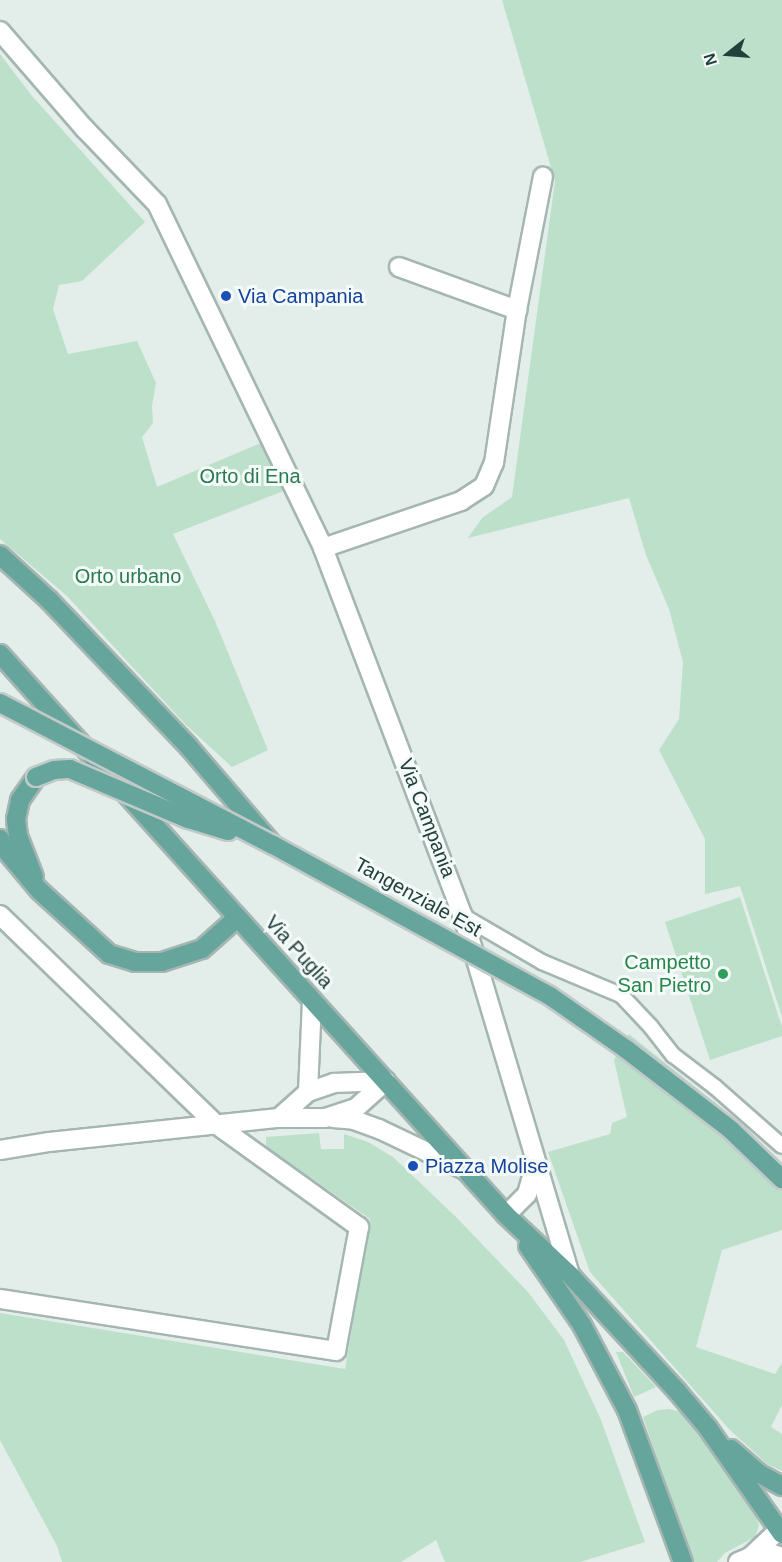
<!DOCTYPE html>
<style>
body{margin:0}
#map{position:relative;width:782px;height:1562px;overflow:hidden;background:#e3eeea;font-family:Helvetica,sans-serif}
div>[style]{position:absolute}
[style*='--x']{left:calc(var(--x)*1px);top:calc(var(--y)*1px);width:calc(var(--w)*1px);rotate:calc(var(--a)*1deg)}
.green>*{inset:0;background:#bce0c9}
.roads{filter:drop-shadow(2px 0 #a5b6b2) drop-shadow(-2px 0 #a5b6b2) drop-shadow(0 2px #a5b6b2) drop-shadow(0 -2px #a5b6b2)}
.lane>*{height:14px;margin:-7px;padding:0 7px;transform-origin:7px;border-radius:7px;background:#fff}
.street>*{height:18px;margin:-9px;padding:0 9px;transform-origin:9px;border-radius:9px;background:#fff}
.secondary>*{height:18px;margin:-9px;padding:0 9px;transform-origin:9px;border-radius:9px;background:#fff}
.primary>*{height:18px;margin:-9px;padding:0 9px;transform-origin:9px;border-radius:9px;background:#66a59c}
.bridges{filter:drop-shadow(2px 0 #c1cac8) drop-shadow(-2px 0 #c1cac8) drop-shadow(0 2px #c1cac8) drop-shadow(0 -2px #c1cac8)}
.primary-bridge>*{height:18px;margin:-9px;padding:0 9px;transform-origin:9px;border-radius:9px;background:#66a59c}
.dots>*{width:16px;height:16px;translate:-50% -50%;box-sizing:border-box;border:3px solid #f4faf8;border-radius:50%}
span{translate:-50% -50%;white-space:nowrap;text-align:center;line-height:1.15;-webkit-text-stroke:6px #f4faf8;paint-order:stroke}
.transit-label{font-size:20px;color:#164399}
.left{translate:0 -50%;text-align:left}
.park-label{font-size:20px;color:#2a7a51}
.street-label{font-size:20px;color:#22403c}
.leisure-label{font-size:20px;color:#27864d}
.right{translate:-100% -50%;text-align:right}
.north{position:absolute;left:698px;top:24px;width:60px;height:60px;-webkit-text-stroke:4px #f4faf8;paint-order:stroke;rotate:253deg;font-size:16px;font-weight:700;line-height:24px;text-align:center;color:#22403c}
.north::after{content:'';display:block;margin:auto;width:21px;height:27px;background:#22403c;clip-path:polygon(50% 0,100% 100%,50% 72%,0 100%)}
</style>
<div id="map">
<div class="green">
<i style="clip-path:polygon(502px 0,782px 0,782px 1017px,740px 886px,705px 894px,705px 839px,659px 750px,679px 719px,683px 662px,669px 609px,646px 555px,629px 498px,468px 538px,482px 518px,512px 497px,555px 181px)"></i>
<i style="clip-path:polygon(0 54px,32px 96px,145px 222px,82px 281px,59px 285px,53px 309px,68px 354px,137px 341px,156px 383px,152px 406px,153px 423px,142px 437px,157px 487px,263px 442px,286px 490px,173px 534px,215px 621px,268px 750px,232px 767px,185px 724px,67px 596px,0 539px)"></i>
<i style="clip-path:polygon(740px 897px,782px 1027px,782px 1036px,710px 1060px,665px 922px)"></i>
<i style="clip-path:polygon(629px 1034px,744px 1126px,782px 1163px,782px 1230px,722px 1250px,696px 1347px,775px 1374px,782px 1363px,782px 1405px,771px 1427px,782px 1434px,782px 1471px,767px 1464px,729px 1429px,590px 1272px,548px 1152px,610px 1134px,612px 1123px,627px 1117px,614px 1060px)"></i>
<i style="clip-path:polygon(319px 1133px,321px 1149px,344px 1149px,344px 1134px,368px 1142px,393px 1157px,456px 1217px,528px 1292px,564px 1340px,601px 1420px,645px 1542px,580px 1562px,445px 1562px,436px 1540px,401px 1562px,62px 1562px,57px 1546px,0 1440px,0 1313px,345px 1369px,370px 1219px,266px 1147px,266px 1137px)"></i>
<i style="clip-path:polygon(616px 1352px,623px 1352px,656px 1387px,634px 1397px)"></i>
<i style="clip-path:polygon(669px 1409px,682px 1412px,696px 1425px,754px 1508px,759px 1525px,755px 1537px,725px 1553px,717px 1562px,692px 1562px,643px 1417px,658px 1410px)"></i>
</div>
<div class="roads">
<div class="lane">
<i style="--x:463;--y:916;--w:91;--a:30.2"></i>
<i style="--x:542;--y:962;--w:86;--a:22.7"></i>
<i style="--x:621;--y:995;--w:44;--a:46.8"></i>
<i style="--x:651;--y:1027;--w:36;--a:52"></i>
<i style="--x:673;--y:1055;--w:53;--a:37.3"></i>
<i style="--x:715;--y:1087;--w:89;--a:41.4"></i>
</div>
<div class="street">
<i style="--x:0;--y:31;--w:130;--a:49.1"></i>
<i style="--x:85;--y:129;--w:104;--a:46.2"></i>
<i style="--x:157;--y:204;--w:382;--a:64.2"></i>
<i style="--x:323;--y:548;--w:394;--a:69.2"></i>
<i style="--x:463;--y:916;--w:375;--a:73.4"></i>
<i style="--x:399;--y:267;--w:126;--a:20"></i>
<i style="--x:323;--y:548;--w:146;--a:-18.8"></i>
<i style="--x:461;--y:501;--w:27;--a:-33"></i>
<i style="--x:484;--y:486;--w:25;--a:-67"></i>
<i style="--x:494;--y:463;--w:155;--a:-81.5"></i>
<i style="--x:517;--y:310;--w:136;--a:-79"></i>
<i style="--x:0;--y:915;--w:302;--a:44.1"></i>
<i style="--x:217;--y:1125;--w:175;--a:35.7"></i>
<i style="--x:359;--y:1227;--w:126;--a:100.5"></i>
<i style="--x:336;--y:1351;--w:340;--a:-171.2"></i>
<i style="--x:308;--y:1092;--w:92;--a:-87.5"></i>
<i style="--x:279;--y:1118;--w:39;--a:-42"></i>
<i style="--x:308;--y:1092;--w:28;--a:-19"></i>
<i style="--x:334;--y:1083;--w:52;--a:-2.2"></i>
<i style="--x:333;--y:1118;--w:21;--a:5"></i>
<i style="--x:354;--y:1120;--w:27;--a:20"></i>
<i style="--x:379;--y:1129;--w:95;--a:25.5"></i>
<i style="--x:0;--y:1150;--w:50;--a:-9.3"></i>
<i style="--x:49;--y:1142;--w:231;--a:-6"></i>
<i style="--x:279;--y:1118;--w:46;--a:0"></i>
<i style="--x:325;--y:1118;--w:33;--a:-18"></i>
<i style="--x:356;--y:1108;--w:40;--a:-42"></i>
<i style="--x:506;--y:1215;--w:30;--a:-45"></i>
<i style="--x:527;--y:1194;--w:33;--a:-74"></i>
</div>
<div class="secondary">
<i style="--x:750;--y:1557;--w:44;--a:-43.2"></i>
<i style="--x:738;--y:1562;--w:13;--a:-23"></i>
<i style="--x:750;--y:1557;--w:23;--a:-7"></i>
<i style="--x:773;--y:1554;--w:9;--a:18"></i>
</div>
<div class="primary">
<i style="--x:0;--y:555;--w:67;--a:42.6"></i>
<i style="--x:49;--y:600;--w:202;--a:46.4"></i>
<i style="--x:188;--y:746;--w:129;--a:49.4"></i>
<i style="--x:0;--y:654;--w:755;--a:47.95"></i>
<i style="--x:506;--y:1215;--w:88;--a:43.2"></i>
<i style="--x:570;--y:1275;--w:158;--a:47.3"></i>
<i style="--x:677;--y:1391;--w:48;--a:50"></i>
<i style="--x:708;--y:1428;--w:129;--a:55.1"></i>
<i style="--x:0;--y:839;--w:9;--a:69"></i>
<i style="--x:3;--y:847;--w:56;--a:50.1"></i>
<i style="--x:39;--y:890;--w:95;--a:42.4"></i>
<i style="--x:109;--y:954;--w:27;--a:17"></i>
<i style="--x:135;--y:962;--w:27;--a:0"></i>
<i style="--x:162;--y:962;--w:42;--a:-18"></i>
<i style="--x:202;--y:949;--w:47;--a:-41.5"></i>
<i style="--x:34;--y:877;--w:44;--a:-111.3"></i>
<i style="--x:18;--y:836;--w:17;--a:-97"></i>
<i style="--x:16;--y:819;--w:19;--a:-78"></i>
<i style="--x:20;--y:800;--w:28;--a:-55"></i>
<i style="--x:528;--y:1246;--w:96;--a:55.6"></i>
<i style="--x:582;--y:1325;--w:96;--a:62.1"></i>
<i style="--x:627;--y:1410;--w:162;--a:69.8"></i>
<i style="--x:731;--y:1449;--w:38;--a:41"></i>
<i style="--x:760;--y:1474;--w:25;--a:29"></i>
</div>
</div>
<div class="bridges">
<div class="primary-bridge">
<i style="--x:0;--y:703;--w:308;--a:27.5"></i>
<i style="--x:273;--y:845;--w:315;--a:28.6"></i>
<i style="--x:550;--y:996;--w:93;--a:34.9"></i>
<i style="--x:626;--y:1049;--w:133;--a:37.6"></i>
<i style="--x:731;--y:1130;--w:71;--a:43.9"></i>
<i style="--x:36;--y:777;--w:19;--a:-21"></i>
<i style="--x:54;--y:770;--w:16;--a:-4"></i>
<i style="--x:70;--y:769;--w:128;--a:23"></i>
<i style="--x:188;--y:819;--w:42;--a:16.7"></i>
</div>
</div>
<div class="dots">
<i style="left:226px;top:296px;background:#1a4fb4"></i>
<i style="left:723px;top:974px;background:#2e9e5b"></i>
<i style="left:413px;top:1166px;background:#1a4fb4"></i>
</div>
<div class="transit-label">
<span class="left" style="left:238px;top:296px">Via Campania</span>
<span class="left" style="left:425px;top:1166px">Piazza Molise</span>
</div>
<div class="park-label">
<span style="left:250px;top:476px">Orto di Ena</span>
<span style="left:128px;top:576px">Orto urbano</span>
</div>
<div class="street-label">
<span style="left:427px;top:818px;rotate:69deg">Via Campania</span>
<span style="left:418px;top:897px;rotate:29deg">Tangenziale Est</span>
<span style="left:299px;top:952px;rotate:48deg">Via Puglia</span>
</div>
<div class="leisure-label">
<span class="right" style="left:711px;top:974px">Campetto<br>San Pietro</span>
</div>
<div class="north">N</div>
</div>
